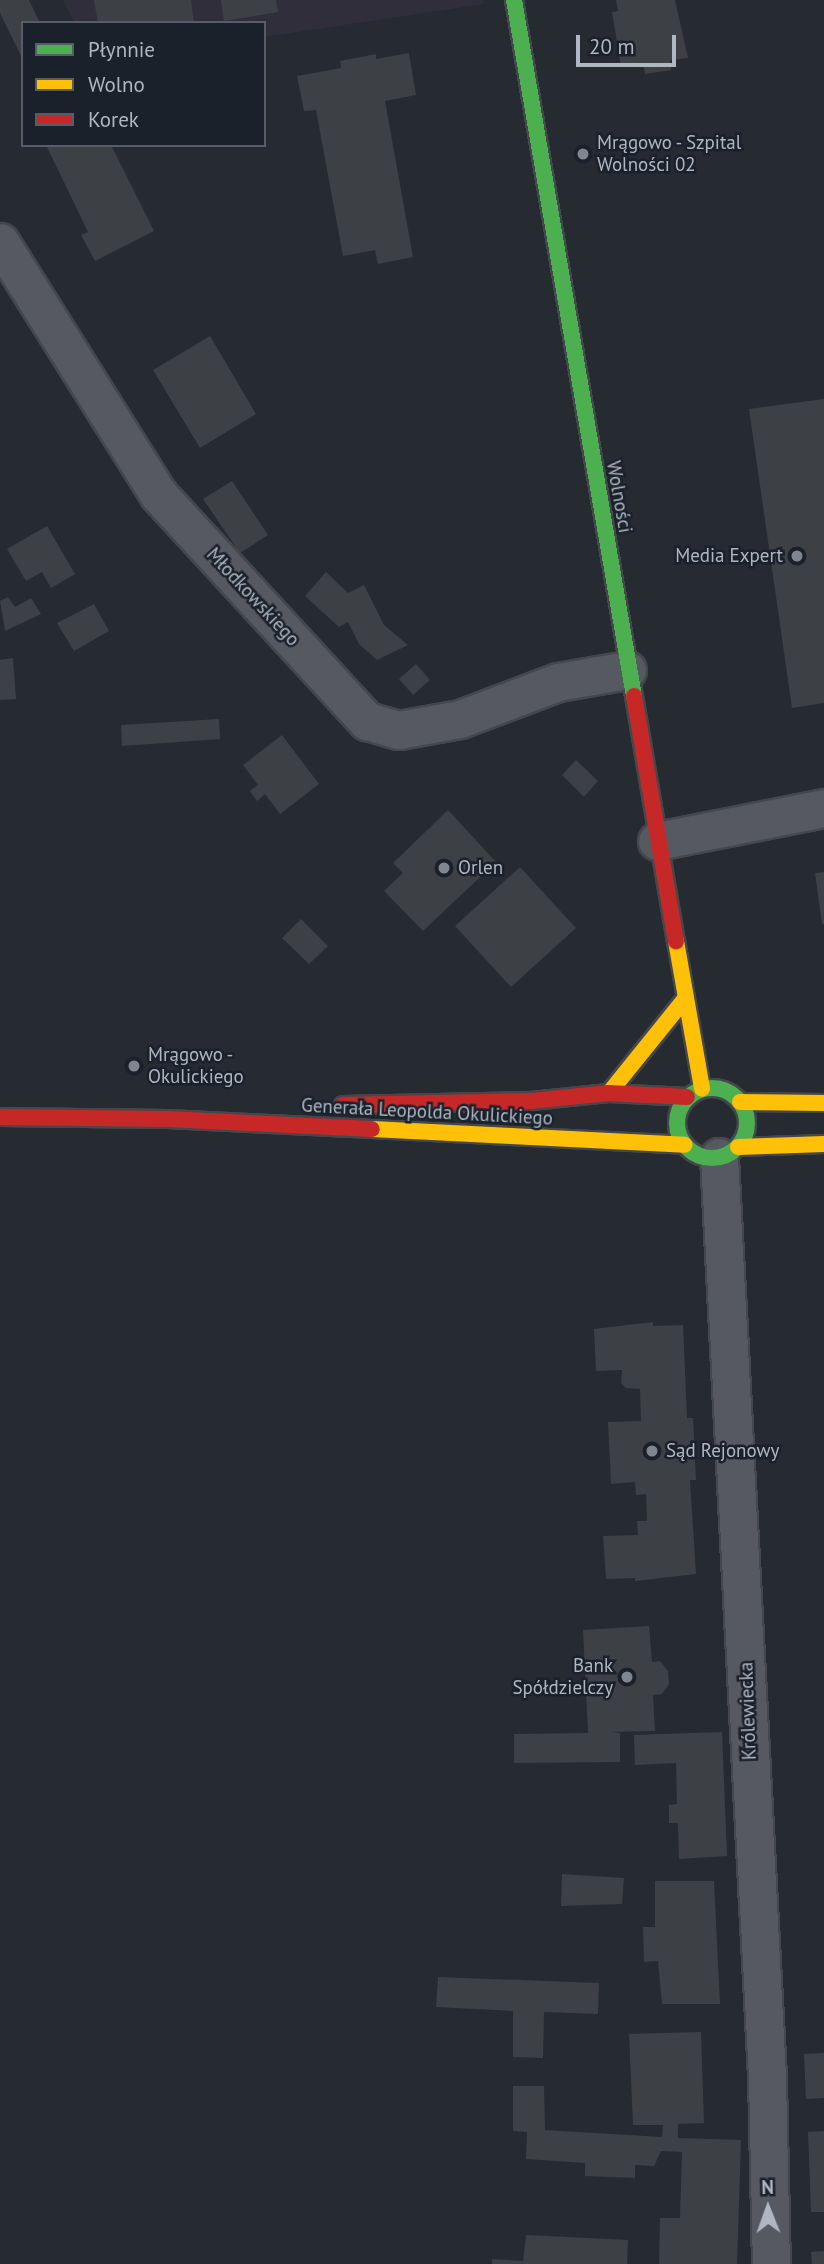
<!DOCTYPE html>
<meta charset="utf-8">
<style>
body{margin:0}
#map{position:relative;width:824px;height:2264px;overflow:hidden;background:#262b31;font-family:"PT Sans",sans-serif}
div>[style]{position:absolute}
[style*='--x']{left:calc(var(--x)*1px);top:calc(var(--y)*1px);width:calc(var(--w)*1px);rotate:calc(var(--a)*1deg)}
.medical>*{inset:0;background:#302e3a}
.building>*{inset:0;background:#3d4146}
.roads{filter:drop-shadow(2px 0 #44474c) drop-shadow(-2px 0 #44474c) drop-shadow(0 2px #44474c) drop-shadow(0 -2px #44474c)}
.street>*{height:37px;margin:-18.5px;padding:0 18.5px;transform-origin:18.5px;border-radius:18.5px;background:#565960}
.fast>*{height:16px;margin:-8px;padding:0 8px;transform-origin:8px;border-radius:8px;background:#4caf50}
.fast>.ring{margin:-8px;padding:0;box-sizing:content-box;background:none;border:16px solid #4caf50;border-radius:50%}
.slow>*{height:16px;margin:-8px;padding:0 8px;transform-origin:8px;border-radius:8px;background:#ffc107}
.jam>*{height:16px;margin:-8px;padding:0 8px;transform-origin:8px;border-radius:8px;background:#c62828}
.dots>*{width:19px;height:19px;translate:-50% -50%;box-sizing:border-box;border:4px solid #1a212b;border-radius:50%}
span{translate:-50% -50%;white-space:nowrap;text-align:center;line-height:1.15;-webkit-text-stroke:5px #1a212b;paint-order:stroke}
.poi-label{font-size:19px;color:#afb7c3}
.left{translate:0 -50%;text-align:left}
.right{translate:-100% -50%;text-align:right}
.street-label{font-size:19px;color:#afb7c3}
.legend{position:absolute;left:21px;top:21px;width:245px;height:126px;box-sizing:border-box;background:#1a212b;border:2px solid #565d68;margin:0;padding:9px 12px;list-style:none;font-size:21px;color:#afb7c3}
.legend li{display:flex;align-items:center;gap:14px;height:35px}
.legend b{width:35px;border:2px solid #565d68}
.north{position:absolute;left:733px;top:2173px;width:70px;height:70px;-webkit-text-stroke:5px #1a212b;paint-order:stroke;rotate:359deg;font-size:19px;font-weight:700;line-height:28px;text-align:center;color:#afb7c3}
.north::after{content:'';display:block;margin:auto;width:24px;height:32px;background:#afb7c3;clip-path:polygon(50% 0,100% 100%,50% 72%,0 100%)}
.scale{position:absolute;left:576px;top:35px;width:100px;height:32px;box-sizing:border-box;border:4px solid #afb7c3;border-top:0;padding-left:9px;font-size:21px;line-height:24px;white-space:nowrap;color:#afb7c3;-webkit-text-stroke:5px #1a212b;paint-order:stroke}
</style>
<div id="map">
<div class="medical">
<i style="clip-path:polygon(63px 0,483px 0,484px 4px,264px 37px,264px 23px,75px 23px)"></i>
</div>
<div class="building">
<i style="clip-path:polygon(0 0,29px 0,40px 23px,23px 23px,23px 60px,0 13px)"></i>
<i style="clip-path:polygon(94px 0,191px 0,194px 23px,98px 23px)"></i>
<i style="clip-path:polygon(221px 0,276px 0,278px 12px,224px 21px)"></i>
<i style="clip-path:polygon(616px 0,675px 0,688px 58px,670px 60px,671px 70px,645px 74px,643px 64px,621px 67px,612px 12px,618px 11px)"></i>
<i style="clip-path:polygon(409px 53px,416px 95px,385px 101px,413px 257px,378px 264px,375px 250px,343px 256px,316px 110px,304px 111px,297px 76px,341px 68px,340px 61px,376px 54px,376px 59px)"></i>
<i style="clip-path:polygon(46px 145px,111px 145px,154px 231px,95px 261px,81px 235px,88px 232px)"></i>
<i style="clip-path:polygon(210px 336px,256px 414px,200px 448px,153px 370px)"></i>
<i style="clip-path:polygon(824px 399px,824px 703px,792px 708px,749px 409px)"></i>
<i style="clip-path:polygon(232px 481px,268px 535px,240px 553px,203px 499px)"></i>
<i style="clip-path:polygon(47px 526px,75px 574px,51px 588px,42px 572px,26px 581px,7px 549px)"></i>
<i style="clip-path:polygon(326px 572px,348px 593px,364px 585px,384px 625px,408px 645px,377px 660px,359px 644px,348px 622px,339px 627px,305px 596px)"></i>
<i style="clip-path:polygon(8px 597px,15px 607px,31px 598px,41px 614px,5px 631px,0 601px)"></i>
<i style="clip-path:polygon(94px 604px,109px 631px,74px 651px,57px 623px)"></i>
<i style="clip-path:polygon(13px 658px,16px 699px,0 700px,0 660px)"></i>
<i style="clip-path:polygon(416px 664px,430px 680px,413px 695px,399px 679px)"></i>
<i style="clip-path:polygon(219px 719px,220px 739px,122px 746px,121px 725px)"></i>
<i style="clip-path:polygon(282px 735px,319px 784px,280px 814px,265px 794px,257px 801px,250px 791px,258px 785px,243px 765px)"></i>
<i style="clip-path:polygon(576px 760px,598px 781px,584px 797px,562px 775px)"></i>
<i style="clip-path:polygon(448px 810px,496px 862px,423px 931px,384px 891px,403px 873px,393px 863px)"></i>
<i style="clip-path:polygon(520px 867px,576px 928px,511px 987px,455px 926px)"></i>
<i style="clip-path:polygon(824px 872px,824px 924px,822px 924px,815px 873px)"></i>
<i style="clip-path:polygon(301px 919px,328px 946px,309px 964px,282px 938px)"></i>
<i style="clip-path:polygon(653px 1322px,653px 1326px,683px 1325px,687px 1418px,693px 1418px,696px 1480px,690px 1480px,696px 1574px,635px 1581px,635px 1578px,606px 1579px,603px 1536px,638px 1535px,637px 1521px,647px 1521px,646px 1494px,636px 1495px,635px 1482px,611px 1484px,608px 1422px,641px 1421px,640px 1389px,626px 1388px,621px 1383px,622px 1370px,596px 1371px,594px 1329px)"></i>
<i style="clip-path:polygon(649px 1626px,652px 1662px,660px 1661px,668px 1671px,669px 1684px,662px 1694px,653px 1695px,655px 1731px,611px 1732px,620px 1733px,620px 1762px,514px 1763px,514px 1734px,588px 1733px,583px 1630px)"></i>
<i style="clip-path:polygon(722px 1732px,727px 1856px,679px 1859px,678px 1823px,669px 1823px,669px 1805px,677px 1804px,676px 1763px,635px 1765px,634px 1735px)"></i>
<i style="clip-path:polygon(562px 1874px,624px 1878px,622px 1904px,561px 1906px)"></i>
<i style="clip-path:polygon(655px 1881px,714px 1881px,720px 2004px,662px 2004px,658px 1961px,644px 1962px,643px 1927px,655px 1927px)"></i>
<i style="clip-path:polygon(438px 1977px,599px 1983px,598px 2014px,544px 2012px,543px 2058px,513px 2057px,513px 2011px,436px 2007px)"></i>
<i style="clip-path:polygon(701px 2032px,704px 2123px,678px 2124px,678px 2138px,741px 2140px,737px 2264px,659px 2264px,660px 2218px,680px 2218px,682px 2152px,661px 2151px,654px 2166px,635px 2165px,635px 2178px,585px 2176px,585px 2163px,526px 2159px,527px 2132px,513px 2131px,513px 2086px,544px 2086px,545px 2130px,662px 2137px,663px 2125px,633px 2125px,629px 2034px)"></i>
<i style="clip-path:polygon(824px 2053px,824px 2098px,806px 2099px,804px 2054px)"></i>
<i style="clip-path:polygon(824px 2131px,824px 2212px,811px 2212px,808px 2132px)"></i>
<i style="clip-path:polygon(526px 2235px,628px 2240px,627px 2264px,492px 2264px,492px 2259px,523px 2261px)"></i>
<i style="clip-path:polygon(824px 2251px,824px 2264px,812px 2264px,811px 2252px)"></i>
</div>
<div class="roads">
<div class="street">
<i style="--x:0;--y:242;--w:297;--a:57.9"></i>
<i style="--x:158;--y:494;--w:309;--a:47.4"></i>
<i style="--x:367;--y:721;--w:33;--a:16"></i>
<i style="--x:399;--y:730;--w:62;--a:-10.2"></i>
<i style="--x:460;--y:719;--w:105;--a:-20.7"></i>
<i style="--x:558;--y:682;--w:70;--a:-9.9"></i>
<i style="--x:657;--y:841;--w:170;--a:-11.2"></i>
<i style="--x:719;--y:1157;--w:920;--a:87.01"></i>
<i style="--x:767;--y:2076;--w:188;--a:88.8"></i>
</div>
<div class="fast">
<i style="--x:514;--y:0;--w:706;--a:80.22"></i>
<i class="ring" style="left:677px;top:1088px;width:54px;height:54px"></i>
</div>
<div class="slow">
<i style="--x:676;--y:941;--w:150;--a:80"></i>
<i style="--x:609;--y:1093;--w:119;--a:-51.1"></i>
<i style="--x:740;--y:1102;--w:84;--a:0.7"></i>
<i style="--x:372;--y:1129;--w:313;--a:2.9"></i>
<i style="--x:738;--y:1147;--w:86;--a:-2"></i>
</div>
<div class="jam">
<i style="--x:634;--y:696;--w:249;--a:80.3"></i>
<i style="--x:343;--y:1105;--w:188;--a:-1.2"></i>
<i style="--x:531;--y:1101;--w:78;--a:-5.9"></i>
<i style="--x:609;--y:1093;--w:78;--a:2.9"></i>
<i style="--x:0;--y:1117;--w:167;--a:0.7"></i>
<i style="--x:167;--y:1119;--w:205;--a:2.8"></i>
</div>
</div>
<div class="dots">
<i style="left:583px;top:154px;background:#7f8690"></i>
<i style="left:797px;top:556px;background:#7f8690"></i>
<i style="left:444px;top:868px;background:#7f8690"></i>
<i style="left:134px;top:1066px;background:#7f8690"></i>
<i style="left:652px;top:1451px;background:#7f8690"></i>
<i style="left:627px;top:1677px;background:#7f8690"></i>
</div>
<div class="poi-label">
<span class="left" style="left:597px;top:154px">Mrągowo - Szpital<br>Wolności 02</span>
<span class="right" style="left:783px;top:556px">Media Expert</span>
<span class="left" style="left:458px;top:868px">Orlen</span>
<span class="left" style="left:148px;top:1066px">Mrągowo -<br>Okulickiego</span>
<span class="left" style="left:666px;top:1451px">Sąd Rejonowy</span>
<span class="right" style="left:613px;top:1677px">Bank<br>Spółdzielczy</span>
</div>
<div class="street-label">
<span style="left:619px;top:497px;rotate:80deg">Wolności</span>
<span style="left:253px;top:597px;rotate:47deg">Młodkowskiego</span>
<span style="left:427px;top:1112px;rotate:3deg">Generała Leopolda Okulickiego</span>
<span style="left:748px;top:1711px;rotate:-92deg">Królewiecka</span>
</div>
<ul class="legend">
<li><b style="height:9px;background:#4caf50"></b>Płynnie</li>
<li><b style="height:9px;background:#ffc107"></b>Wolno</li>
<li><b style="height:9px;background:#c62828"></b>Korek</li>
</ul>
<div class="north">N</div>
<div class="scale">20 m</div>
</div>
